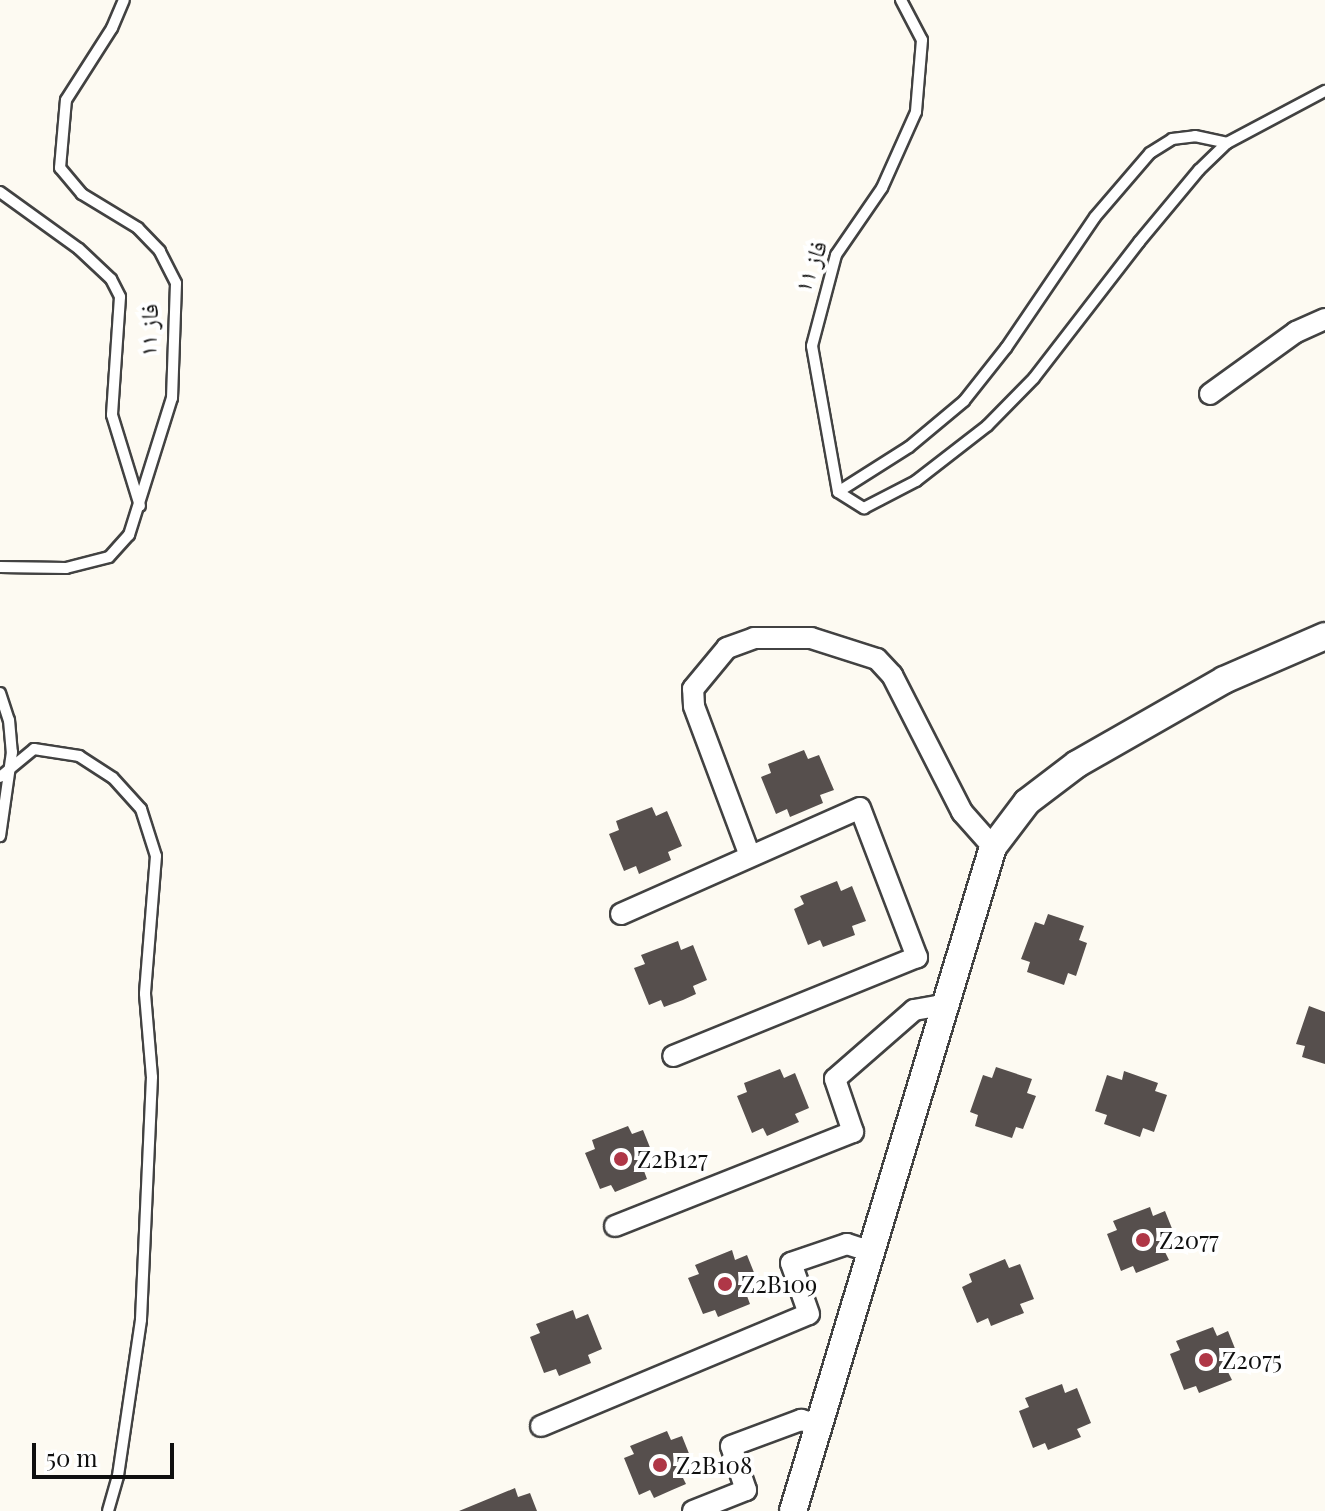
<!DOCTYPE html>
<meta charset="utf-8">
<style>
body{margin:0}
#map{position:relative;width:1325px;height:1511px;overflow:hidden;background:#fdfaf2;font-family:"Playfair Display","Noto Naskh Arabic",serif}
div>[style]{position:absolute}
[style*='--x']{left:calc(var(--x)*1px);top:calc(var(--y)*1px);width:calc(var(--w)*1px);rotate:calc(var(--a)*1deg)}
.building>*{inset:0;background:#564f4d}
.roads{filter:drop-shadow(2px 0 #424242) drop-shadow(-2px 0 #424242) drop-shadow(0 2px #424242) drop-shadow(0 -2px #424242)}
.service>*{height:10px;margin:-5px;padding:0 5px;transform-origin:5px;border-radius:5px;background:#fff}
.minor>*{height:20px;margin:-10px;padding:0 10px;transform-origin:10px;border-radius:10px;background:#fff}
.tertiary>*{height:26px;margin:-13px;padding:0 13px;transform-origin:13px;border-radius:13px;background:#fff}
.dots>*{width:22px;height:22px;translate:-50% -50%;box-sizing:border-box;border:4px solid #fff;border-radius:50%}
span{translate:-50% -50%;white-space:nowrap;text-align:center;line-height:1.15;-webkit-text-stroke:8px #fff;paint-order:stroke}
.street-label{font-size:24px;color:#0f0f0f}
.poi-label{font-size:24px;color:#0f0f0f}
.left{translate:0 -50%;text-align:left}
.scale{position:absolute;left:32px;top:1443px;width:142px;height:36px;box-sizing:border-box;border:4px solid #0f0f0f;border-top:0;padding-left:10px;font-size:24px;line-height:28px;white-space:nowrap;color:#0f0f0f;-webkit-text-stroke:6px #fff;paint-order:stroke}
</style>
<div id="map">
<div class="building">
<i style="clip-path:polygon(804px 750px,808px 759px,819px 755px,834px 790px,820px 795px,823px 803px,790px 817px,787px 809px,776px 814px,761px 777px,771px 773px,768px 764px)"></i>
<i style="clip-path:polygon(652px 807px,656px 816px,667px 811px,682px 846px,668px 852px,671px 860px,639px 874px,636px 866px,624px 871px,609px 834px,619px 830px,616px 821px)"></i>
<i style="clip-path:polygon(837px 881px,841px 891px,852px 886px,866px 921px,852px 926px,855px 935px,823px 947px,820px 940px,808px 945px,794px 909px,804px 904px,800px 896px)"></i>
<i style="clip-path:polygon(1048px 914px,1084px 926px,1079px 940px,1087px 943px,1076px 976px,1068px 973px,1064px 985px,1027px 972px,1030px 962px,1021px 959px,1035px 922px,1044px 925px)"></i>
<i style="clip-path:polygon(678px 941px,681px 950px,693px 945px,707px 980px,693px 986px,696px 994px,683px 1000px,664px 1007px,661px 1000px,649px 1005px,634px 968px,645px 964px,641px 955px)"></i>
<i style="clip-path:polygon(1309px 1006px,1325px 1012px,1325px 1064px,1302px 1057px,1305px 1046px,1296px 1044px)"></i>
<i style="clip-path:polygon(996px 1067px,1032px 1079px,1027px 1093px,1036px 1096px,1023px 1129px,1016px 1127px,1012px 1138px,975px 1126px,978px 1115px,970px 1112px,983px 1075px,992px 1078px)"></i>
<i style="clip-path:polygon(780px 1069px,784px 1078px,795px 1073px,809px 1108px,795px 1114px,799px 1122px,767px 1136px,763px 1128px,752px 1133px,737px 1096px,747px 1092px,744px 1083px)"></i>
<i style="clip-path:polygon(1124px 1071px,1158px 1083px,1155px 1091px,1167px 1095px,1154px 1132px,1143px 1128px,1140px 1137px,1104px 1124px,1107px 1115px,1095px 1111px,1107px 1075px,1122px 1080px)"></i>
<i style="clip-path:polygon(628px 1126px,632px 1134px,643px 1130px,657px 1165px,644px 1171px,647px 1179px,615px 1192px,611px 1185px,600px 1189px,585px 1153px,595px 1149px,592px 1140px)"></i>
<i style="clip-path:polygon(1150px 1207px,1153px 1216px,1165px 1211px,1179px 1246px,1165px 1252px,1169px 1260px,1136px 1273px,1133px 1266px,1121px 1271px,1107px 1234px,1117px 1230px,1113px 1221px)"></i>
<i style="clip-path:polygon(732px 1250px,735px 1260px,747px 1255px,761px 1290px,747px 1296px,750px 1304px,718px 1317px,715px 1310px,703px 1314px,688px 1278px,699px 1274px,695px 1265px)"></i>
<i style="clip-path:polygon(1005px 1259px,1009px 1268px,1020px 1264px,1034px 1299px,1020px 1304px,1024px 1313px,991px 1326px,988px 1318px,977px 1323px,962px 1287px,972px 1282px,969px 1274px)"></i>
<i style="clip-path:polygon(573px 1310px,576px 1319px,588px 1314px,602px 1349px,588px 1355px,591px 1363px,559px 1376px,556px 1369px,544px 1373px,530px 1337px,540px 1333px,536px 1324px)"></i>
<i style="clip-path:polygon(1213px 1327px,1217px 1336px,1228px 1331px,1242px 1366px,1228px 1372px,1232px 1380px,1199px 1393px,1196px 1386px,1184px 1390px,1170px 1354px,1180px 1350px,1176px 1341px)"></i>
<i style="clip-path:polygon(1062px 1384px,1065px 1393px,1077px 1388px,1091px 1423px,1077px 1429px,1081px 1437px,1048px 1450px,1045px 1443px,1033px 1448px,1019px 1411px,1029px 1407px,1025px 1398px)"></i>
<i style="clip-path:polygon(667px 1431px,671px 1440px,682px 1436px,696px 1471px,682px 1476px,686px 1484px,672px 1490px,654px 1498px,650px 1490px,639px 1495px,624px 1458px,634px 1454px,630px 1446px)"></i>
<i style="clip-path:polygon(515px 1488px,518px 1497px,530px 1493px,537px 1511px,459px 1511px)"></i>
</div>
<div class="roads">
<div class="service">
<i style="--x:901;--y:0;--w:45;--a:62.3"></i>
<i style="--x:922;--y:40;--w:72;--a:94.8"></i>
<i style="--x:916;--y:112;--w:83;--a:114.1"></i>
<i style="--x:882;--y:188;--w:81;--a:124.5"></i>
<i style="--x:836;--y:255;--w:94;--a:104.8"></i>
<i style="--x:812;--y:346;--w:148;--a:79.9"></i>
<i style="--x:838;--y:492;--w:31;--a:32"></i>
<i style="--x:864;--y:508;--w:59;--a:-27.4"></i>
<i style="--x:916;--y:481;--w:90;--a:-37.8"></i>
<i style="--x:987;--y:426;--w:67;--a:-45.6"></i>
<i style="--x:1034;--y:378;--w:172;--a:-52.3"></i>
<i style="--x:1139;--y:242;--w:94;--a:-50.2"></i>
<i style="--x:1199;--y:170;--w:39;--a:-44"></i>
<i style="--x:1227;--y:143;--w:111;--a:-28"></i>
<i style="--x:0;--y:192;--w:97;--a:35.8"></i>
<i style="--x:79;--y:249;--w:44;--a:43.2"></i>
<i style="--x:111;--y:279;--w:20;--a:63"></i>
<i style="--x:120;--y:297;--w:118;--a:93.9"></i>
<i style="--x:112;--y:415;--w:95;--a:72.9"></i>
<i style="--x:838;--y:492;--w:84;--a:-32.4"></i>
<i style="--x:909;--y:447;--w:72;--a:-39.9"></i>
<i style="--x:964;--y:401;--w:68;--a:-51.6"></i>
<i style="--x:1006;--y:348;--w:158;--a:-55.8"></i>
<i style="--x:1095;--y:217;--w:84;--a:-49.3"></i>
<i style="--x:1150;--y:153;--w:26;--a:-32"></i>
<i style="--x:1172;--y:139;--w:23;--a:-7"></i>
<i style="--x:1195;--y:136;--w:33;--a:12"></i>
<i style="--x:0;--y:567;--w:66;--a:0.9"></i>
<i style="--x:66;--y:568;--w:44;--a:-14.3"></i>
<i style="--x:109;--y:557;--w:30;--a:-48"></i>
<i style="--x:129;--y:535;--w:144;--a:-72.6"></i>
<i style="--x:172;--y:398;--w:115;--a:-88"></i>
<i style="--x:176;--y:283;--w:36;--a:-117"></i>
<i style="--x:160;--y:251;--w:32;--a:-134"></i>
<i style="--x:138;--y:228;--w:66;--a:-148.7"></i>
<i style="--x:82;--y:194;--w:34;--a:-130"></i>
<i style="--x:60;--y:168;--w:68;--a:-85"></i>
<i style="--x:66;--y:100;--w:85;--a:-57.4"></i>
<i style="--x:112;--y:28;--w:30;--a:-67"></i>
<i style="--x:0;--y:693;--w:28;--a:72"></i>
<i style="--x:9;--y:720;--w:32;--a:85"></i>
<i style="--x:12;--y:752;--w:85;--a:98.1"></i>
<i style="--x:0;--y:777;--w:44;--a:-39.5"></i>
<i style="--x:34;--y:749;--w:46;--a:8.8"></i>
<i style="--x:79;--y:756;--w:40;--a:32.9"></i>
<i style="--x:113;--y:778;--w:42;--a:47.9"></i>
<i style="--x:141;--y:809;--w:49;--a:72.3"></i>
<i style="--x:156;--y:856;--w:138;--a:94.6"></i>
<i style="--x:145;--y:994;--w:83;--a:85.2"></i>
<i style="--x:152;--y:1077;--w:243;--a:92.6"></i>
<i style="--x:141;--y:1320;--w:158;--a:98.4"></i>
<i style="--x:118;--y:1476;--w:36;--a:106"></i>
</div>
<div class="minor">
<i style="--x:1210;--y:394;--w:106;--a:-35.8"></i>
<i style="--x:1296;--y:332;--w:32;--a:-24"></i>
<i style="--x:750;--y:856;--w:160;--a:-110.5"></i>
<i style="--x:694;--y:706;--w:17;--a:-93"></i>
<i style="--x:693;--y:689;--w:53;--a:-50.3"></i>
<i style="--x:727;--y:648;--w:29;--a:-20"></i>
<i style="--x:754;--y:638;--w:57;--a:0"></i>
<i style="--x:811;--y:638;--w:69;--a:17.7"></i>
<i style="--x:877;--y:659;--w:22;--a:47"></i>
<i style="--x:892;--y:675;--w:154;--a:62.9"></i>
<i style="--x:962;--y:812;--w:47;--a:48.5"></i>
<i style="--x:621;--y:914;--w:261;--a:-23.9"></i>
<i style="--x:860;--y:808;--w:160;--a:69.1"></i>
<i style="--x:917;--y:957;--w:263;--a:157.9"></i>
<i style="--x:615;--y:1226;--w:256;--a:-21.6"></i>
<i style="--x:853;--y:1132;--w:56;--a:-108.8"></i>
<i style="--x:835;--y:1079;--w:105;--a:-41.1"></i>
<i style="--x:914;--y:1010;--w:34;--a:-10"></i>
<i style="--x:541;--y:1426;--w:290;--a:-22.7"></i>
<i style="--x:809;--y:1314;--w:54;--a:-109.4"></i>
<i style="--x:791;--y:1263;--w:59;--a:-18.7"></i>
<i style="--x:847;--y:1244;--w:26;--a:18"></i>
<i style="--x:693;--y:1511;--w:57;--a:-21.6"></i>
<i style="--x:746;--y:1490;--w:46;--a:-108.8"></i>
<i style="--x:731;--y:1446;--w:75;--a:-20.4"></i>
<i style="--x:801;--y:1420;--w:21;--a:14"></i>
</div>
<div class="tertiary">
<i style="--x:793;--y:1511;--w:693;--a:-73.24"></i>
<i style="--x:993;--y:847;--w:56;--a:-52.9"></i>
<i style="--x:1027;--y:802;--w:63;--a:-37.2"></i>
<i style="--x:1077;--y:764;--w:169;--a:-29.7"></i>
<i style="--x:1224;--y:680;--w:110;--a:-23.5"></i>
</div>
</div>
<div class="dots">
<i style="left:621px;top:1159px;background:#af3747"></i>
<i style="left:1143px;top:1240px;background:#af3747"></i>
<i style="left:725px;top:1284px;background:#af3747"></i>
<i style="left:1206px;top:1360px;background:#af3747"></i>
<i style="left:660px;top:1465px;background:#af3747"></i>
</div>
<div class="street-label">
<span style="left:810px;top:266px;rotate:-70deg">فاز ۱۱</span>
<span style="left:148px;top:330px;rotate:-88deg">فاز ۱۱</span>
</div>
<div class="poi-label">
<span class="left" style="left:637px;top:1159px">Z2B127</span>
<span class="left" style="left:1159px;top:1240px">Z2077</span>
<span class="left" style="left:741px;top:1284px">Z2B109</span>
<span class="left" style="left:1222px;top:1360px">Z2075</span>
<span class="left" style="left:676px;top:1465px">Z2B108</span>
</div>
<div class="scale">50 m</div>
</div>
